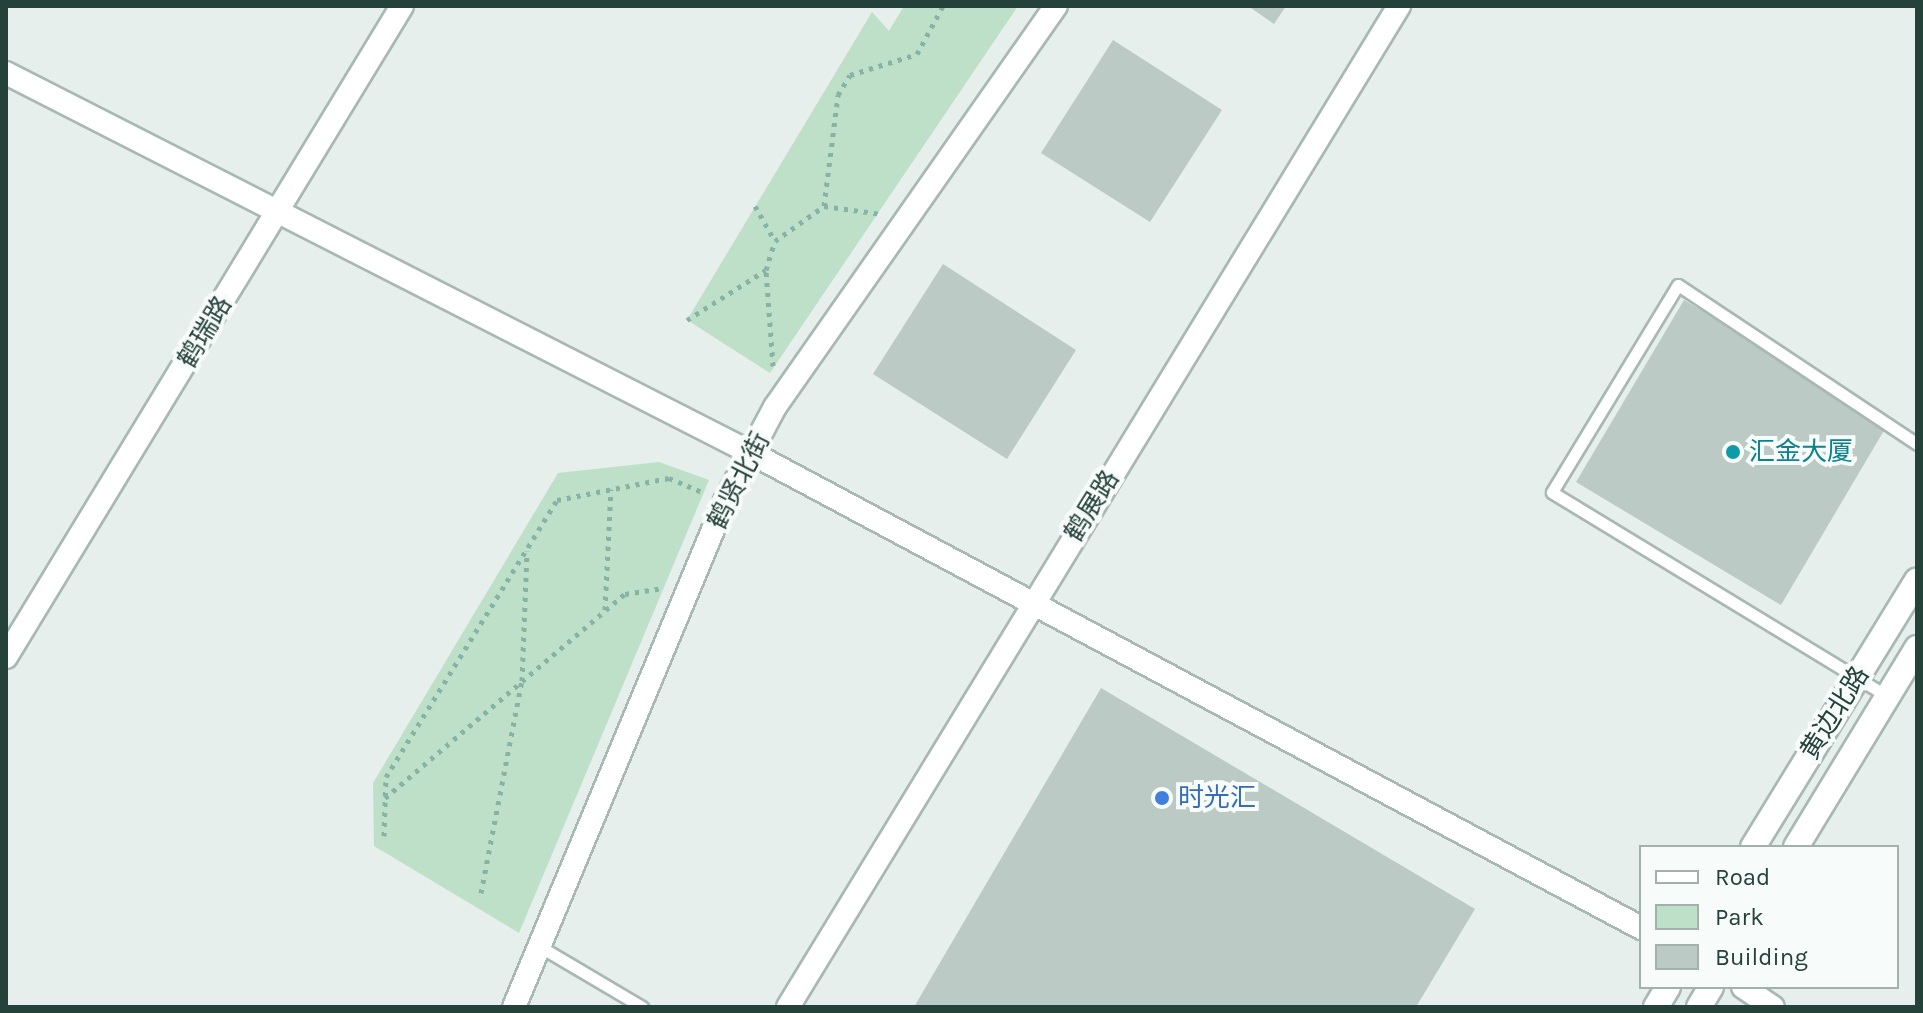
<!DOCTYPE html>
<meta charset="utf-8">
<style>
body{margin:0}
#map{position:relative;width:1923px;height:1013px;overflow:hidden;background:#e6efeb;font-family:Karla,"Noto Sans SC",sans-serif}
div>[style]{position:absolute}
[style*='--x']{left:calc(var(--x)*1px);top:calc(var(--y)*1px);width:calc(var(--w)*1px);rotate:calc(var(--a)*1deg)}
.green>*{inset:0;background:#bfe0c8}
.building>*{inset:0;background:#bbcac4}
.path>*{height:5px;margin-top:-2.5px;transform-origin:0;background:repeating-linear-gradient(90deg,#86b3a5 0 4px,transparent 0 10px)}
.roads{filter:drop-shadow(2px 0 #a8b8b2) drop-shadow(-2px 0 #a8b8b2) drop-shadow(0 2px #a8b8b2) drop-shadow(0 -2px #a8b8b2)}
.service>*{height:11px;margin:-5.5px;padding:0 5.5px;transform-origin:5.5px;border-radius:5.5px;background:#fff}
.minor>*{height:22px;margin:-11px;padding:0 11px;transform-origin:11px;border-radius:11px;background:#fff}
.tertiary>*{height:24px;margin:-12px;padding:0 12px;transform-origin:12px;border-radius:12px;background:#fff}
.dots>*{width:22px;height:22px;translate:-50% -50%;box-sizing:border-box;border:4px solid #f7fbf9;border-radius:50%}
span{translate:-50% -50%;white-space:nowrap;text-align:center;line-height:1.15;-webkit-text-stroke:8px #f7fbf9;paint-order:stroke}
.street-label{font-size:26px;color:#24423a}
.culture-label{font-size:26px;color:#0d838f}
.left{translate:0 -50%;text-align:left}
.shop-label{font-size:26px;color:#366cbe}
.frame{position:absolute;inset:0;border:8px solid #24423a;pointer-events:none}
.legend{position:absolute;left:1639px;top:845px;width:260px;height:144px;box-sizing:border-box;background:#f7fbf9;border:2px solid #a3b1ad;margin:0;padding:10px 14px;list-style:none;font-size:24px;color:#24423a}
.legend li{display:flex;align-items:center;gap:16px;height:40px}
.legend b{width:40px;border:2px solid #a3b1ad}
</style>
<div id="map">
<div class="green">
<i style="clip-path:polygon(904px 6px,1018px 6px,770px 373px,687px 320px,872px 12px,889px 31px)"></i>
<i style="clip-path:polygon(659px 462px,709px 480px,519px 933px,374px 846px,373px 783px,558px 473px)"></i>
</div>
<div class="building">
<i style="clip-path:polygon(1248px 6px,1286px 6px,1274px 24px)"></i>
<i style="clip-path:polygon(1113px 40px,1222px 110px,1150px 222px,1041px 153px)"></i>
<i style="clip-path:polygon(943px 264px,1076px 350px,1007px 459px,873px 374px)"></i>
<i style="clip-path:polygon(1684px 300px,1889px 422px,1781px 605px,1576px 482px)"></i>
<i style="clip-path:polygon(1101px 688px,1475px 909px,1416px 1007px,914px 1007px)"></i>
</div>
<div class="path">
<i style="--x:755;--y:206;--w:40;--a:60.3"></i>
<i style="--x:824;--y:206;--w:59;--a:7.9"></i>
<i style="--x:687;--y:320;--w:93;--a:-32.3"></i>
<i style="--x:773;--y:366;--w:96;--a:-94.2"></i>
<i style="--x:766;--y:270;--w:30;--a:-73"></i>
<i style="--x:775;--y:241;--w:60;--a:-35.5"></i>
<i style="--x:824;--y:206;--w:112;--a:-82.8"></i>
<i style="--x:838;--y:95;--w:23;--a:-59"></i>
<i style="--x:850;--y:75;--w:70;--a:-17.4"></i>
<i style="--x:917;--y:54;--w:55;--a:-61.6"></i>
<i style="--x:605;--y:610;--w:121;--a:-87.2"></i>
<i style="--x:385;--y:798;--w:315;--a:-40.4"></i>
<i style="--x:625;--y:594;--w:37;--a:-9"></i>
<i style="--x:384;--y:836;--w:59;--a:-88.1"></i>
<i style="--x:386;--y:777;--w:326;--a:-58.3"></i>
<i style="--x:557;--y:500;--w:114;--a:-11.1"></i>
<i style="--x:669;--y:478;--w:36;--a:23"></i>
<i style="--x:481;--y:893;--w:216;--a:-79.1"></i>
<i style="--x:522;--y:681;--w:130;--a:-87.8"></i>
</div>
<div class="roads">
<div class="service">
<i style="--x:1887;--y:696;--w:392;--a:-148.7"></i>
<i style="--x:1552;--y:492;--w:242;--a:-58.7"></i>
<i style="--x:1678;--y:285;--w:287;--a:33.6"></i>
<i style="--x:539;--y:946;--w:120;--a:30.6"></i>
</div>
<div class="minor">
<i style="--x:6;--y:73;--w:839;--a:27.02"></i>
<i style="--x:753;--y:454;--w:1007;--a:28.09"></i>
<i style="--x:6;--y:657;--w:762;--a:-58.69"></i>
<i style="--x:1743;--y:987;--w:36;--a:34"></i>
<i style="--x:514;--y:1007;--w:548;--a:-67.36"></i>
<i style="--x:725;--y:501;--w:106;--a:-62"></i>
<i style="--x:775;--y:407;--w:490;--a:-55"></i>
<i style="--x:788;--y:1007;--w:1173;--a:-58.6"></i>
</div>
<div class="tertiary">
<i style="--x:1753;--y:847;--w:313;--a:-58.4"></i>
<i style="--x:1796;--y:847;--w:233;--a:-58.7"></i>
<i style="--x:1656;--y:1007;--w:23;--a:-59"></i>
<i style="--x:1699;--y:1007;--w:23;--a:-59"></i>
</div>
</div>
<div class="dots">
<i style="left:1733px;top:452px;background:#0f9aa8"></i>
<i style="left:1162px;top:798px;background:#3f7fe0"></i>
</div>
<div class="street-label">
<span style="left:205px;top:332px;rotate:-59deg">鹤瑞路</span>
<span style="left:739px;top:481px;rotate:-63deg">鹤贤北街</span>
<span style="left:1092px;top:506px;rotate:-58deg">鹤展路</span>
<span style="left:1835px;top:713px;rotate:-58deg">黄边北路</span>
</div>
<div class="culture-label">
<span class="left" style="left:1749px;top:452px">汇金大厦</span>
</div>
<div class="shop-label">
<span class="left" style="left:1178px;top:798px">时光汇</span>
</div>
<div class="frame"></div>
<ul class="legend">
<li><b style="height:10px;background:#fff"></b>Road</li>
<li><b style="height:22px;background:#bfe0c8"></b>Park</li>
<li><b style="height:22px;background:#bbcac4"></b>Building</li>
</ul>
</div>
